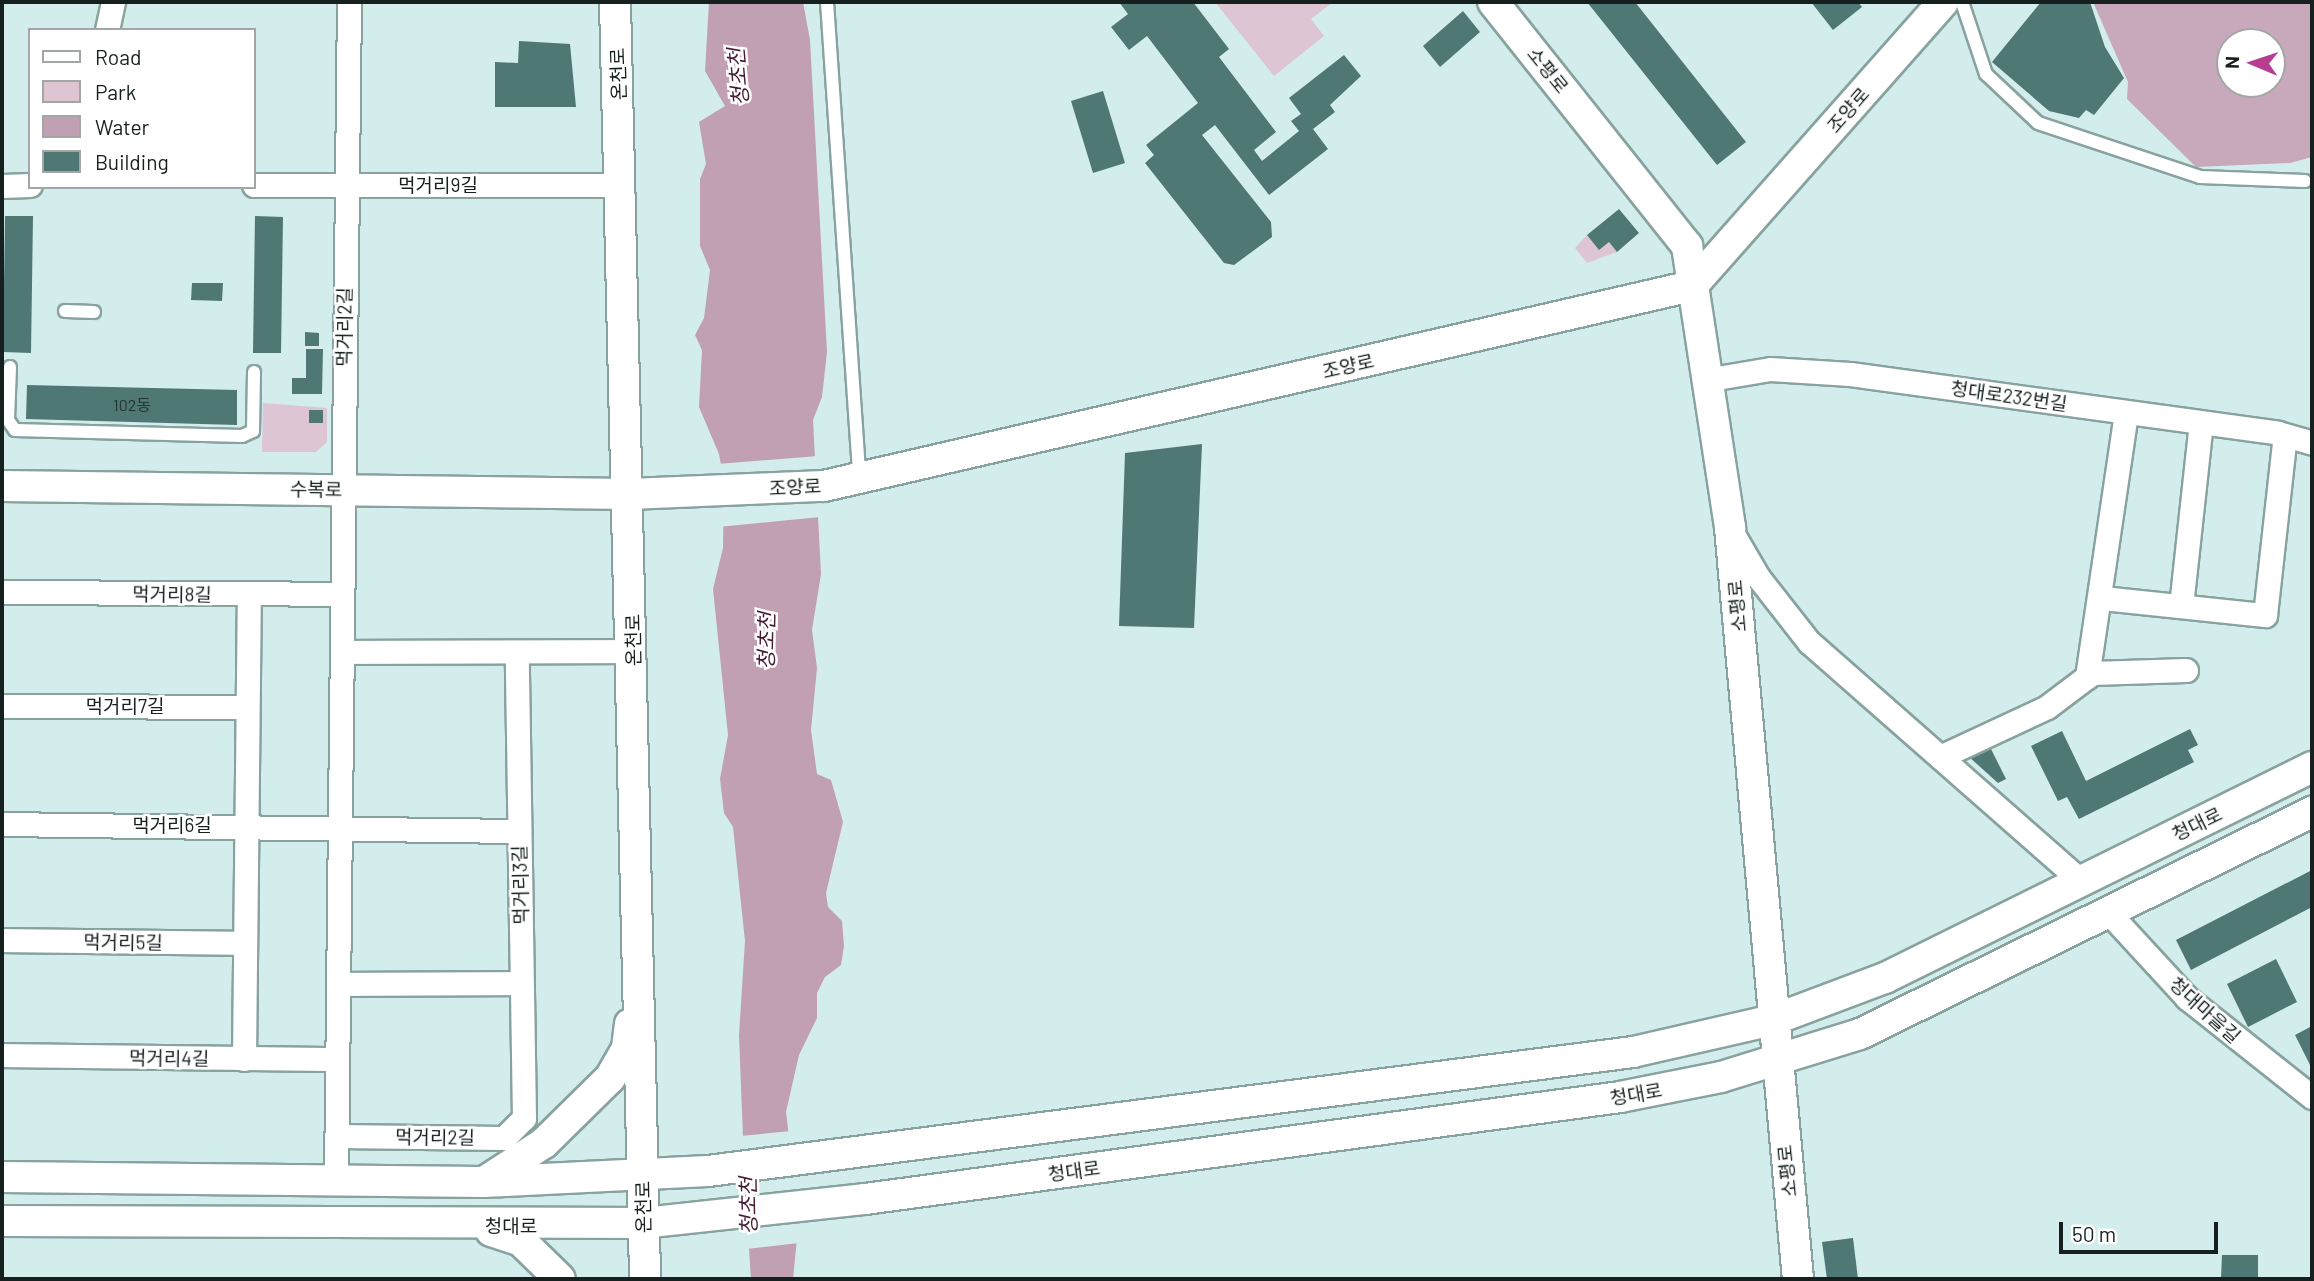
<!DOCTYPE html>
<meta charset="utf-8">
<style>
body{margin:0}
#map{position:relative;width:2314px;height:1281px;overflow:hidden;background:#d2edeb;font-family:Barlow,"Noto Sans KR",sans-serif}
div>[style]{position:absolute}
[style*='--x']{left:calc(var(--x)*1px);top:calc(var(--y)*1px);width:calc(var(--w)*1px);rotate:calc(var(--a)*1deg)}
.green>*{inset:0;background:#dec5d3}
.forest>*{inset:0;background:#c8a8bb}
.water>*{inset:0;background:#c0a0b2}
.pier>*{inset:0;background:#d2edeb}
.building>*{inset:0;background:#4f7774}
.roads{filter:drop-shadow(2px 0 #88a2a0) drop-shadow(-2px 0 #88a2a0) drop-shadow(0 2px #88a2a0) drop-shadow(0 -2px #88a2a0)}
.service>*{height:12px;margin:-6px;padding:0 6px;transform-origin:6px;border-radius:6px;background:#fff}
.minor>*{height:23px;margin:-11.5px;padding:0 11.5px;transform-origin:11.5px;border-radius:11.5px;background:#fff}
.tertiary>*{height:30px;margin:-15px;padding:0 15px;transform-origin:15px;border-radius:15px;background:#fff}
span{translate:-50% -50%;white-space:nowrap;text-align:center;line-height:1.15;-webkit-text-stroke:5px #fff;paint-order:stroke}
.number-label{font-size:16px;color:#243634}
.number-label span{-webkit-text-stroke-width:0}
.street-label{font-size:19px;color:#16201f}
.water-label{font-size:21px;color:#451b36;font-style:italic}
.frame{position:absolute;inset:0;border:4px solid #16201f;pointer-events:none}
.legend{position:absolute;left:28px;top:28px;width:228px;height:161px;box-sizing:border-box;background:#fff;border:2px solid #a2a6a5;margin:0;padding:9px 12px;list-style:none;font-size:21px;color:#16201f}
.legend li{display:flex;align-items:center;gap:14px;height:35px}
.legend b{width:35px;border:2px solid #a2a6a5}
.north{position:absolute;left:2216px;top:28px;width:70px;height:70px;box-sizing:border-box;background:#fff;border:2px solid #a2a6a5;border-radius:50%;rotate:272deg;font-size:19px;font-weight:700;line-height:28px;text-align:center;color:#16201f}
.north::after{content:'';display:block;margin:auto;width:24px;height:32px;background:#b73d90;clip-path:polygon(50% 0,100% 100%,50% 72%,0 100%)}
.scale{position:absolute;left:2059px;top:1222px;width:159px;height:32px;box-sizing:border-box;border:4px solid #16201f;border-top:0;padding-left:9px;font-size:21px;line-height:24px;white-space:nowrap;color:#16201f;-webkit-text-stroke:5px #fff;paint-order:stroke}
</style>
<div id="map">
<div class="green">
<i style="clip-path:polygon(1215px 2px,1333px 2px,1311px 19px,1324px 36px,1274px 76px)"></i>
<i style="clip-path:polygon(1587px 235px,1599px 249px,1609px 242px,1617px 252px,1587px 263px,1575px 248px)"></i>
<i style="clip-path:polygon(263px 403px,327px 408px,327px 442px,316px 452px,262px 452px)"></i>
</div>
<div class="forest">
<i style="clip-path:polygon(evenodd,2093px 2px,2312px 2px,2312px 157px,2290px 163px,2196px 167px,2127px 99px,2128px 82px,2093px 2px,2230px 42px,2272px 42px,2272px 84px,2230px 84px,2230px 42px)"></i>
</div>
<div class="water">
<i style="clip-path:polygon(709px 2px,803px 2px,810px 40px,827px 352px,822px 397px,813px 420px,821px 574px,812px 630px,817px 668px,811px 730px,817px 774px,831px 780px,843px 822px,826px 893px,828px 907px,842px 921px,844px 946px,841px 965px,825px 977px,817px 993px,817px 1018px,799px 1055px,786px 1112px,799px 1218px,793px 1279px,751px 1279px,745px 1189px,739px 1035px,745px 941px,733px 827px,724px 813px,720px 779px,728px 735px,713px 589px,723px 548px,724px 481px,719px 454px,699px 407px,702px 350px,695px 335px,704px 318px,710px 270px,700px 246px,700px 179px,706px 164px,699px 122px,725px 106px,705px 71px)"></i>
</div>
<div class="pier">
<i style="clip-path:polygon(818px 456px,820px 517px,718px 527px,717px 464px)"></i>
<i style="clip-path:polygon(791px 1131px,802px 1218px,799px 1243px,746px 1249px,740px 1136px)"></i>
</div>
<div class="building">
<i style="clip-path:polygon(1119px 2px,1193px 2px,1229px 49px,1219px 57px,1276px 132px,1254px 150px,1262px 161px,1299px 131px,1291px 121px,1301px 114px,1289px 98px,1344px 55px,1361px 76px,1330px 105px,1335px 112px,1313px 129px,1328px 149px,1269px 195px,1215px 125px,1202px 135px,1271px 222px,1272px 237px,1234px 265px,1224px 263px,1145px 163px,1154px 155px,1146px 145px,1198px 103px,1147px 36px,1129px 50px,1111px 27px,1128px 14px)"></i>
<i style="clip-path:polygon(1587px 2px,1635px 2px,1746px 142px,1717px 165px)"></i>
<i style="clip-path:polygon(1811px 2px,1858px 2px,1862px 7px,1833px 30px)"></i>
<i style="clip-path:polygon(2041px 2px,2090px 2px,2105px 47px,2124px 78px,2094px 115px,2086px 110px,2079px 118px,2049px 111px,1992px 62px)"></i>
<i style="clip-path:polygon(1463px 11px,1480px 32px,1440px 67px,1423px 46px)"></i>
<i style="clip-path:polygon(519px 41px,570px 44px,576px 107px,495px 107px,495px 62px,518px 63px)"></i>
<i style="clip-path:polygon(1103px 91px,1125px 163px,1093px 173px,1071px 101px)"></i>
<i style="clip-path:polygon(1619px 209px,1639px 233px,1617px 252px,1609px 242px,1599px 250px,1587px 235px)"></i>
<i style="clip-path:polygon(5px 216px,33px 216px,31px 353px,3px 352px)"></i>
<i style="clip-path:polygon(255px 216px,283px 217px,281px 353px,253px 353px)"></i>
<i style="clip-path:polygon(192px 283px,223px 283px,222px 301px,191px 300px)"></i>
<i style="clip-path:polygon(305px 332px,319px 333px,319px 346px,305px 346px)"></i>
<i style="clip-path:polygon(306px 349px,323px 349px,322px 394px,292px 394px,292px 378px,306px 378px)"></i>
<i style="clip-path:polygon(27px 385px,237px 390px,237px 425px,26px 419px)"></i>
<i style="clip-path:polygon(309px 410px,323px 410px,323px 423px,309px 423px)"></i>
<i style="clip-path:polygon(1202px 444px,1194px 628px,1119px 626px,1125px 453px)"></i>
<i style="clip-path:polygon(2190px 729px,2198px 745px,2188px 750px,2194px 762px,2079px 819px,2067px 797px,2058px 801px,2031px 746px,2062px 731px,2086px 781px)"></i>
<i style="clip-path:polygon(1989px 745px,2006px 779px,1998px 783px,1968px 756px)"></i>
<i style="clip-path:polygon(2312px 870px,2312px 907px,2191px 970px,2176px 940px)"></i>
<i style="clip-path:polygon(2276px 959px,2297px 1002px,2248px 1027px,2227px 984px)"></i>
<i style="clip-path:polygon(2312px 1026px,2312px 1069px,2295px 1035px)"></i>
<i style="clip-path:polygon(1853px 1238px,1858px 1279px,1827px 1279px,1822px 1242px)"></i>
<i style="clip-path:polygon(2222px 1255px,2258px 1255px,2258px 1279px,2221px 1279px)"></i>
</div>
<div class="roads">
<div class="service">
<i style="--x:827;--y:2;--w:479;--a:86.1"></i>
<i style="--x:1962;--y:2;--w:76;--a:71.6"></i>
<i style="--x:1986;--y:74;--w:71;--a:43.3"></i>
<i style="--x:2038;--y:123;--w:171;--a:18.4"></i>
<i style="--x:2200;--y:177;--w:105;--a:2.2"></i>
<i style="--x:65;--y:311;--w:29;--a:2"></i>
<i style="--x:10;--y:367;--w:53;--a:92.2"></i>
<i style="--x:8;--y:420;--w:12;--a:55"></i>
<i style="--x:15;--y:430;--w:227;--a:1.5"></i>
<i style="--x:242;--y:436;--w:12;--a:-24"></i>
<i style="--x:253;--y:431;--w:59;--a:-89"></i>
</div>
<div class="minor">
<i style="--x:107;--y:30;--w:29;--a:-78"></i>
<i style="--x:254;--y:185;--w:368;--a:0"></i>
<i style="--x:2;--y:186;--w:28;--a:-2"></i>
<i style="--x:1705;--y:380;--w:66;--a:-9.6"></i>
<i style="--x:1770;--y:369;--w:80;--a:3.6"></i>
<i style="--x:1850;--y:374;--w:432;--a:7.8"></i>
<i style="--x:2278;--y:433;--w:35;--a:16"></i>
<i style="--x:1733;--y:534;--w:50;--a:59.8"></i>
<i style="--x:1758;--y:577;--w:83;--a:51.9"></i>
<i style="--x:1809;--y:642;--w:362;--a:41.3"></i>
<i style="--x:2;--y:592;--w:339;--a:0.3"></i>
<i style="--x:2102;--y:598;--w:164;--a:6"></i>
<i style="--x:2265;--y:615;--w:181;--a:-83.7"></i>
<i style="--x:2181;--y:606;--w:184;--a:-83.8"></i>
<i style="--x:342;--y:652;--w:291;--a:-0.2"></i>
<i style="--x:2087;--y:677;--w:267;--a:-81.6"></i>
<i style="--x:2;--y:706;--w:245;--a:0.2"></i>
<i style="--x:1940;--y:757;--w:118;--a:-25"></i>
<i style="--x:2047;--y:707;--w:56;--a:-37.1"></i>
<i style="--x:2092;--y:673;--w:94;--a:-1.8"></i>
<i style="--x:2;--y:824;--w:517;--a:0.78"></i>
<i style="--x:2108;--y:912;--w:117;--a:47.4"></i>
<i style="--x:2187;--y:998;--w:159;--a:38.4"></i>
<i style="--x:2;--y:940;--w:242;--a:0.7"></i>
<i style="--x:339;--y:984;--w:182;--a:-0.3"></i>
<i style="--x:2;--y:1055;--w:335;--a:0.7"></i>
<i style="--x:244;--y:1059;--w:464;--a:-89.4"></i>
<i style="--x:337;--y:1136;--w:167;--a:0.7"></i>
<i style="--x:504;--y:1138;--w:28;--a:-45"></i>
<i style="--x:524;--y:1118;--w:466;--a:-90.9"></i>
<i style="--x:336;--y:1180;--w:1178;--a:-89.37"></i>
</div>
<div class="tertiary">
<i style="--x:615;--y:2;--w:1277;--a:88.65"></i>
<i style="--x:1493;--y:2;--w:312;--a:51.5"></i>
<i style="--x:1687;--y:246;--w:285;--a:81.3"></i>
<i style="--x:1730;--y:528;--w:754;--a:84.83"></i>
<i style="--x:2;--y:486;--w:628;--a:0.73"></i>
<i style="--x:630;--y:494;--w:194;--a:-2.4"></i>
<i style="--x:824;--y:486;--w:891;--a:-12.98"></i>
<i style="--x:1692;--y:286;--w:379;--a:-48.5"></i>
<i style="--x:2;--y:1177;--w:481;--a:0.6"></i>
<i style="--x:483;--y:1182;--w:225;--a:-2.8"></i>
<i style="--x:708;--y:1171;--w:933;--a:-7.33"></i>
<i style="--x:1633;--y:1052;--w:144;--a:-12.9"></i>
<i style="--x:1773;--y:1020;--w:120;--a:-20.6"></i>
<i style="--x:1885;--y:978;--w:476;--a:-26.3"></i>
<i style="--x:487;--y:1180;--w:68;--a:-33"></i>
<i style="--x:544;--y:1143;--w:93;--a:-44.6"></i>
<i style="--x:610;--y:1078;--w:34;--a:-60"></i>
<i style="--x:627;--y:1048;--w:24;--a:-83"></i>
<i style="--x:2;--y:1221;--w:641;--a:0.18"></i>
<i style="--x:643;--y:1223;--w:223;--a:-6.2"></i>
<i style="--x:865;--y:1199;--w:762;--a:-7.69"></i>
<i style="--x:1620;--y:1097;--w:103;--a:-11.2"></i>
<i style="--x:1721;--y:1077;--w:145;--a:-17.2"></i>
<i style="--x:1860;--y:1034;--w:504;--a:-26.16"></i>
<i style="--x:491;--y:1231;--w:32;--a:18"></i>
<i style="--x:521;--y:1241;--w:54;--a:44.3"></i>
</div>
</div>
<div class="number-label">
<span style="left:132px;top:405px">102동</span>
</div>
<div class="street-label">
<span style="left:1548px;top:70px;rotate:51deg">소평로</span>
<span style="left:618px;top:74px;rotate:-92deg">온천로</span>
<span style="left:1848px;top:110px;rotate:-49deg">조양로</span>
<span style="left:438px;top:185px">먹거리9길</span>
<span style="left:344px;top:327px;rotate:-89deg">먹거리2길</span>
<span style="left:1348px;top:366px;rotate:-13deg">조양로</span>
<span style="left:2009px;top:396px;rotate:8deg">청대로232번길</span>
<span style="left:795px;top:487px;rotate:-3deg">조양로</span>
<span style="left:316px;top:489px;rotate:1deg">수복로</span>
<span style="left:172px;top:594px;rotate:1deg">먹거리8길</span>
<span style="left:1737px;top:606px;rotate:-95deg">소평로</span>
<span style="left:633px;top:640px;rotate:-91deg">온천로</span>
<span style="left:125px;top:706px">먹거리7길</span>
<span style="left:2197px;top:824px;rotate:-26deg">청대로</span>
<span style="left:172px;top:825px">먹거리6길</span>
<span style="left:520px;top:885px;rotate:-91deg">먹거리3길</span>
<span style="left:123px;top:942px;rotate:1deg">먹거리5길</span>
<span style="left:2205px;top:1010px;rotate:42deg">청대마을길</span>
<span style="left:169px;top:1058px;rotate:1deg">먹거리4길</span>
<span style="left:1636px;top:1094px;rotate:-10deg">청대로</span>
<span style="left:435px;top:1137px;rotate:1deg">먹거리2길</span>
<span style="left:1074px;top:1171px;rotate:-8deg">청대로</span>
<span style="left:1787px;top:1171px;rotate:-96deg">소평로</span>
<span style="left:643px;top:1207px;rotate:-91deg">온천로</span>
<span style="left:511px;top:1226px">청대로</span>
</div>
<div class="water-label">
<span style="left:738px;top:77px;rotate:-95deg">청초천</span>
<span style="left:766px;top:641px;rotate:-89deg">청초천</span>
<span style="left:748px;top:1206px;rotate:-91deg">청초천</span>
</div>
<div class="frame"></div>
<ul class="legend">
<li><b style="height:9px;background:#fff"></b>Road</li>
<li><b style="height:19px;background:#dec5d3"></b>Park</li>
<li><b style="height:19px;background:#c0a0b2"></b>Water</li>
<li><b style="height:19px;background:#4f7774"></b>Building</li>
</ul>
<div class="north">N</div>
<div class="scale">50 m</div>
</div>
